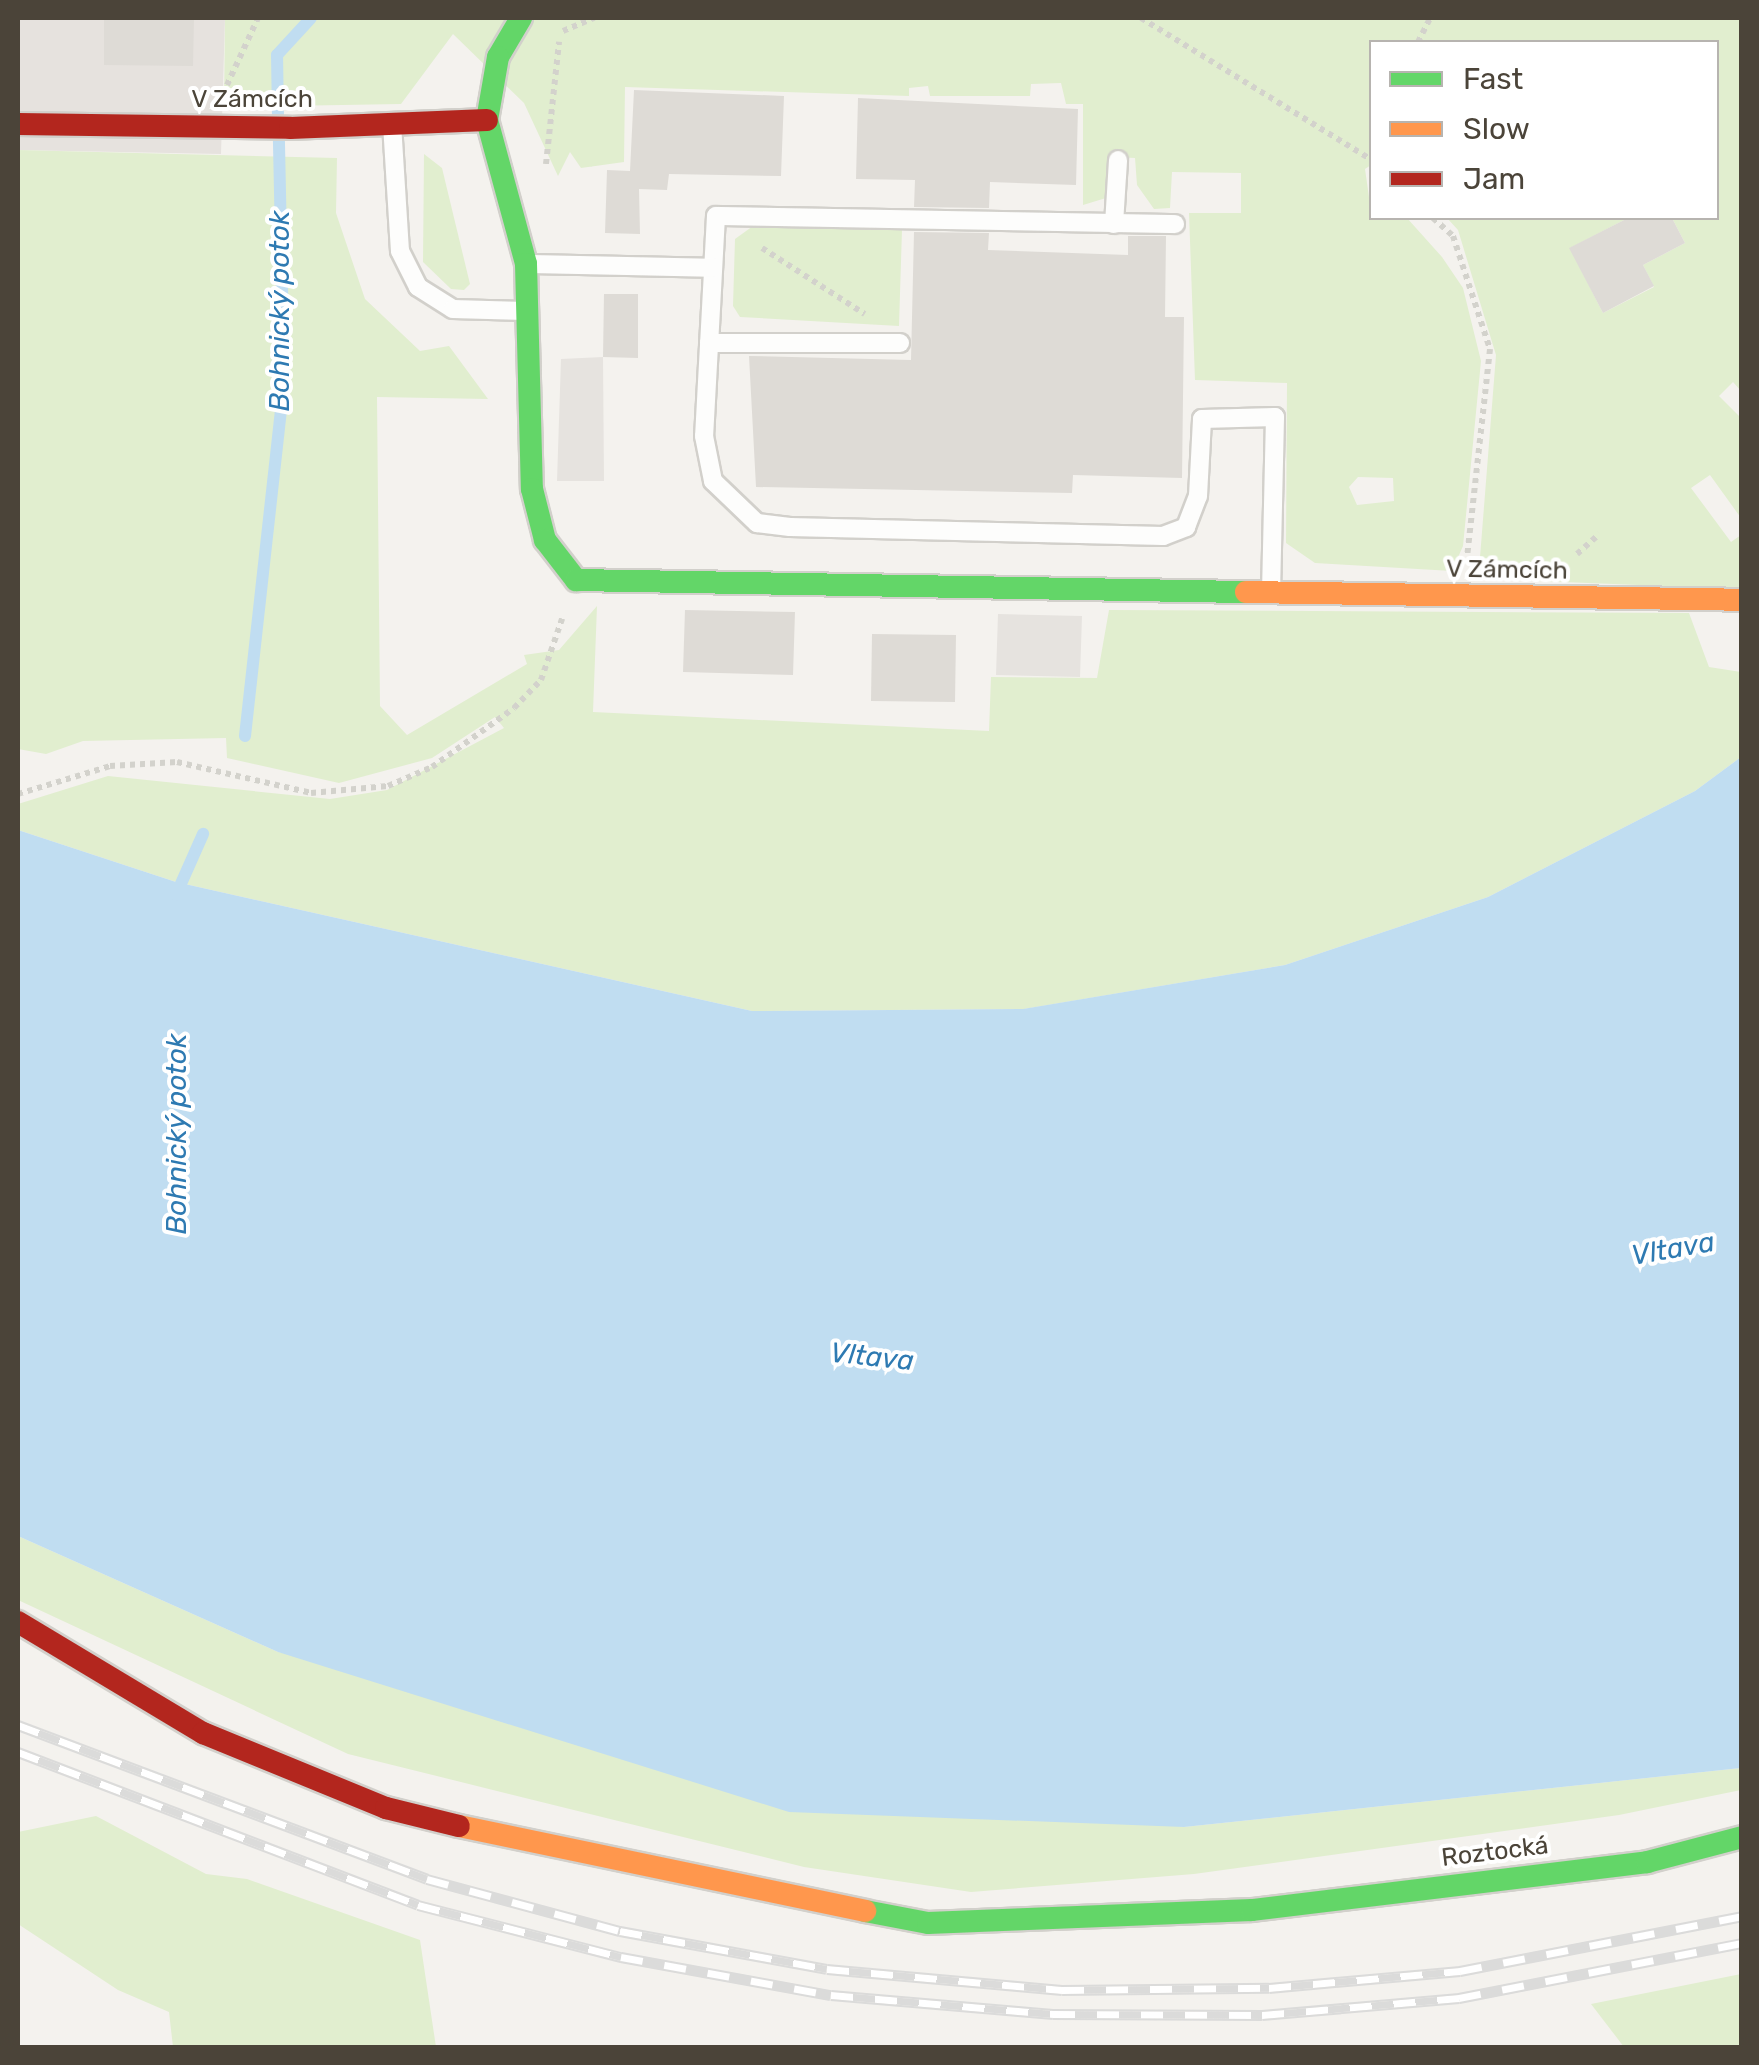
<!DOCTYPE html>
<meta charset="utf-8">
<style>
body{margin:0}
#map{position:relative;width:1759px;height:2065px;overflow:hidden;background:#f4f2ee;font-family:Rubik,sans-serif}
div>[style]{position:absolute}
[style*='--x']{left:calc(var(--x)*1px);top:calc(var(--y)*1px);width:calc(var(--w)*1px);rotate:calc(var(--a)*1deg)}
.industrial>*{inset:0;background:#e6e2de}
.green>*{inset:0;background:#e1eecf}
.parking>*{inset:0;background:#e6e3df}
.water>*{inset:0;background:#c0ddf1}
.stream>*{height:12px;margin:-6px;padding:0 6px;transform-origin:6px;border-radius:6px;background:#c0ddf1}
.building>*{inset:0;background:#dedbd6}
.path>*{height:6px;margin-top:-3px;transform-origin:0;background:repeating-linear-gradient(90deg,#d3d2cc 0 5px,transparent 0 10px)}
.roads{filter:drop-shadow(2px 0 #d2d0cb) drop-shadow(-2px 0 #d2d0cb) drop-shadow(0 2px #d2d0cb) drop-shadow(0 -2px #d2d0cb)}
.lane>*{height:18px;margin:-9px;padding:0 9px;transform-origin:9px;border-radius:9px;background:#fdfdfc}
.fast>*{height:22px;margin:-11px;padding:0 11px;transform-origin:11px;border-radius:11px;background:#63d668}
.slow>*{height:22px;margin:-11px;padding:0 11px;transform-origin:11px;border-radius:11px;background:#ff974d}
.jam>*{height:22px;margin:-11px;padding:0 11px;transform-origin:11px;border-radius:11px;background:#b3261e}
.rail>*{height:11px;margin-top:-5.5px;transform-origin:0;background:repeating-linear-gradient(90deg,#fff 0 22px,#dbdbda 0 44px);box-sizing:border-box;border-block:2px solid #dbdbda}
span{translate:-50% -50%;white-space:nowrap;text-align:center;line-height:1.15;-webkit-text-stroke:8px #fff;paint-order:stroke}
.street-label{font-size:25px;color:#4b4439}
.water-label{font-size:28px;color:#2e7ab2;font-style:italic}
.frame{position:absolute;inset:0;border:20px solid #4b4439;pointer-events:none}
.legend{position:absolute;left:1369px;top:40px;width:350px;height:180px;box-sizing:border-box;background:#fff;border:2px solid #b7b4b0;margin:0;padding:12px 18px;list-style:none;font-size:30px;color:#4b4439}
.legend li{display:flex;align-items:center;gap:20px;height:50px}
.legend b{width:50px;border:2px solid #b7b4b0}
</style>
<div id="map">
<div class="industrial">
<i style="clip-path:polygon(18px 18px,225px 18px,221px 154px,18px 150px)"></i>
</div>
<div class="green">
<i style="clip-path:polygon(evenodd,225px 18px,1741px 18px,1741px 391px,1733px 382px,1719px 396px,1741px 418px,1741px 518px,1710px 475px,1691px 488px,1731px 542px,1741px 535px,1741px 589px,1487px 579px,1479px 570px,1496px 355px,1458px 230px,1447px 218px,1628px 218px,1570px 248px,1603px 313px,1654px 287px,1643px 265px,1685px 243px,1672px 218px,1716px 218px,1716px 42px,1372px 42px,1371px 165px,1365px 169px,1372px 218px,1407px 218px,1442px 257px,1463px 288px,1481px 361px,1463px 546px,1452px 571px,1315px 563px,1286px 543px,1287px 383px,1195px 380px,1189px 213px,1241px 213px,1241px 173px,1172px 172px,1170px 208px,1154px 209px,1137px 185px,1135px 158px,1112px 157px,1106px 198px,1083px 205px,1083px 104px,1066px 104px,1061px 83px,1031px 84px,1030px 96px,930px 96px,928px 86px,909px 88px,909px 96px,625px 87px,624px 162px,581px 168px,570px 152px,558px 176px,524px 103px,453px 34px,401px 104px,224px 107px,225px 18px,1358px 477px,1393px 478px,1394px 501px,1357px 505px,1349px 487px,1358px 477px)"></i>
<i style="clip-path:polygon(18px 150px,337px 158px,336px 213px,365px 299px,420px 351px,449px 346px,488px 399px,377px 397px,380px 706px,407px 735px,527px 664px,524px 655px,559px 650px,597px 606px,593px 712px,989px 731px,991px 677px,1097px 678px,1109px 610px,1689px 613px,1709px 667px,1741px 672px,1741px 757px,1695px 791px,1488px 897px,1285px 965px,1024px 1009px,752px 1011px,176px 882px,18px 830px,18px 804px,108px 776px,330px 799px,387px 790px,504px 728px,495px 717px,432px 758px,339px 783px,227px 758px,226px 738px,83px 741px,46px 754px,18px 749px)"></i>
<i style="clip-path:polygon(424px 154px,442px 168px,470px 284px,464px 290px,451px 289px,423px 262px)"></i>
<i style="clip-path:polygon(753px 226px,902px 229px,899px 326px,740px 317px,733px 306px,735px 239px)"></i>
<i style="clip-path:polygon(18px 1536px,278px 1652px,1184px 1827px,1741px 1768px,1741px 1790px,1619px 1815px,1194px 1874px,971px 1892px,804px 1867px,348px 1754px,18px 1600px)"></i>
<i style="clip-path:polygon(96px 1816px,206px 1874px,247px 1879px,420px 1940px,436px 2047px,173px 2047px,169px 2012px,118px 1990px,18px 1924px,18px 1832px)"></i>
<i style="clip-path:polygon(1741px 1974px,1741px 2047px,1624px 2047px,1591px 2004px)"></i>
</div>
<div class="parking">
<i style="clip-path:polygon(603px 357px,604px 481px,557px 481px,561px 359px)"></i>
<i style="clip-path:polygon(998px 614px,1082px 616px,1080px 677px,996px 675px)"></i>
</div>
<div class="water">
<i style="clip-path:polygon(1741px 757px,1741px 1768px,1184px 1827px,789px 1812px,278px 1652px,18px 1536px,18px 830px,176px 882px,752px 1011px,1023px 1009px,1285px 965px,1488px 897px,1695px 791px)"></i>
</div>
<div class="stream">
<i style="--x:278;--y:117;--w:62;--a:-90.9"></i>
<i style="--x:277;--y:55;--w:50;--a:-47.4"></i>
<i style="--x:245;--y:736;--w:355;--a:-83.7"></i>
<i style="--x:284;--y:383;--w:246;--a:-91.2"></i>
<i style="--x:176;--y:895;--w:67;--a:-66.1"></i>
</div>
<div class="building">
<i style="clip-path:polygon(104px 18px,194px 18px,193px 66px,104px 65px)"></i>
<i style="clip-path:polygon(634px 90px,784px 96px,781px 176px,669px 174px,667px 190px,639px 189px,640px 234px,605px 233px,607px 170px,630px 171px)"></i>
<i style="clip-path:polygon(858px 98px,1078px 109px,1076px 185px,990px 182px,989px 208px,914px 207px,915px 180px,856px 179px)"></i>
<i style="clip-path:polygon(1628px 218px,1672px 218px,1685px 243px,1643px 265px,1654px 286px,1603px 313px,1569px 248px)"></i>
<i style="clip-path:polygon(914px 232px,989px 233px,988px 250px,1128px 255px,1128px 236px,1166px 236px,1165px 317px,1184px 317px,1182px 478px,1073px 475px,1072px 493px,756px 487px,749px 356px,911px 360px)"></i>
<i style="clip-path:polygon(604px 294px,638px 294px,638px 358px,603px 357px)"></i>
<i style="clip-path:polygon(685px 610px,795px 612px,793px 675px,683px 672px)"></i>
<i style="clip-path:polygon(872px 634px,956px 635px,955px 702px,871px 701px)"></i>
</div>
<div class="path">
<i style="--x:1141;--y:18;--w:271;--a:31.6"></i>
<i style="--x:563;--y:31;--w:34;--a:-23"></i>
<i style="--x:1418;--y:42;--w:27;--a:-63"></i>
<i style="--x:227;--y:85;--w:74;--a:-65.2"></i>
<i style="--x:546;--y:164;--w:123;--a:-83.9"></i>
<i style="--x:1433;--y:218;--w:27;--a:42"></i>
<i style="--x:1453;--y:236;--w:119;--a:71.9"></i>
<i style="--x:1490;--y:349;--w:208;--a:96.3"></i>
<i style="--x:762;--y:248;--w:122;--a:32.7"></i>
<i style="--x:1577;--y:554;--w:30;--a:-42"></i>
<i style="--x:18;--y:794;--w:96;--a:-16.9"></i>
<i style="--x:110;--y:766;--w:67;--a:-3.4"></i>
<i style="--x:177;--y:762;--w:138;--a:13"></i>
<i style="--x:311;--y:793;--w:77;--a:-5.2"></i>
<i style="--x:388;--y:786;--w:48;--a:-23.4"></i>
<i style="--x:432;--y:767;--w:101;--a:-35.7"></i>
<i style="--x:514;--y:708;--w:39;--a:-46"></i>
<i style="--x:541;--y:680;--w:65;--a:-71"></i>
</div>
<div class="roads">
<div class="lane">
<i style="--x:392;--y:124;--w:127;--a:86.4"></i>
<i style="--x:400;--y:251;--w:40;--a:63.4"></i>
<i style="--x:418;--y:287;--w:41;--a:32.2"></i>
<i style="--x:453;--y:309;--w:71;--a:1.6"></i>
<i style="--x:1114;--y:224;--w:64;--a:-86.4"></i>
<i style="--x:1175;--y:224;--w:459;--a:-179"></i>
<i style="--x:716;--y:216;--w:220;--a:93.1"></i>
<i style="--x:704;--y:436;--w:46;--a:78.7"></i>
<i style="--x:713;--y:481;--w:61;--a:43.7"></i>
<i style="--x:757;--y:523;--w:33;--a:7"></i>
<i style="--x:790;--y:527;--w:373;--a:1.4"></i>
<i style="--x:1163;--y:536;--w:25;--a:-21"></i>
<i style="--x:1186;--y:527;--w:33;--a:-69"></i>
<i style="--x:1198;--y:496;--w:77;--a:-87"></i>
<i style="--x:1202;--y:419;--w:73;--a:-1.6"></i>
<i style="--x:1275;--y:417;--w:171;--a:91.3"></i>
<i style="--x:528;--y:264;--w:185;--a:1.2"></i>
<i style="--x:709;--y:343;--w:191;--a:0"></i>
</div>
<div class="fast">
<i style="--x:521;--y:18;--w:45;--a:120.5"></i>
<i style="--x:498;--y:57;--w:64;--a:99.9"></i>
<i style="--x:487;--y:120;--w:149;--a:74.8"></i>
<i style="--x:526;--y:264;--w:225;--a:88.5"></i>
<i style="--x:532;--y:489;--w:53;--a:75.7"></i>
<i style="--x:545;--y:540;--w:51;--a:52.2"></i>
<i style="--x:576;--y:580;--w:670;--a:1.03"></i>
<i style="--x:865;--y:1911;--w:64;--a:10.8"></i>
<i style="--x:928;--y:1923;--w:324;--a:-2.3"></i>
<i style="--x:1252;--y:1910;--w:398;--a:-6.9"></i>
<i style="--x:1647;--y:1862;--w:98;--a:-14.7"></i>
</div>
<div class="slow">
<i style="--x:1246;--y:592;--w:496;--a:0.9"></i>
<i style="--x:459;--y:1826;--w:415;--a:11.8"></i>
</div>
<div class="jam">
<i style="--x:18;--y:124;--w:272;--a:0.8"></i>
<i style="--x:290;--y:128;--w:197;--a:-2.3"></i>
<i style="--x:18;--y:1622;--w:216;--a:31"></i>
<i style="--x:203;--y:1733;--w:198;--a:22.3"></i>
<i style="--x:386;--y:1808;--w:75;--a:13.9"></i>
</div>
</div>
<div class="rail">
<i style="--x:18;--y:1725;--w:437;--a:20.6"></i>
<i style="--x:427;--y:1879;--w:200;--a:15.1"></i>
<i style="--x:620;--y:1931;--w:210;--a:10.4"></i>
<i style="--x:827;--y:1969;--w:236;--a:5.1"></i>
<i style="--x:1062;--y:1990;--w:207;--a:-0.6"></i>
<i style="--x:1269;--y:1988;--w:192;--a:-5.1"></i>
<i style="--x:1460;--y:1971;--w:287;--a:-11"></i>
<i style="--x:18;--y:1752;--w:428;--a:20.9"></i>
<i style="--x:418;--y:1905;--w:210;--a:14.4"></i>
<i style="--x:621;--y:1957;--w:213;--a:10.3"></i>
<i style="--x:831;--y:1995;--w:223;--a:4.9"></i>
<i style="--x:1053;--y:2014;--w:209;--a:0.3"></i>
<i style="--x:1262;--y:2015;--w:198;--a:-4.9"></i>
<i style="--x:1459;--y:1998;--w:288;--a:-11"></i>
</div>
<div class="street-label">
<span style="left:252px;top:99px">V Zámcích</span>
<span style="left:1507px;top:570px;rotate:1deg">V Zámcích</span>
<span style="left:1495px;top:1852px;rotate:-7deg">Roztocká</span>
</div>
<div class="water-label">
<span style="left:280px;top:311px;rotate:-90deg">Bohnický potok</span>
<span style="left:177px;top:1134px;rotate:-90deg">Bohnický potok</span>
<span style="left:1673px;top:1249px;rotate:-10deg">Vltava</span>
<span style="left:872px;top:1357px;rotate:6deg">Vltava</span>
</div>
<div class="frame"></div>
<ul class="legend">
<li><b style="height:12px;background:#63d668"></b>Fast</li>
<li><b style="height:12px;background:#ff974d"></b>Slow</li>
<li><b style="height:12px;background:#b3261e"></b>Jam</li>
</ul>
</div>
